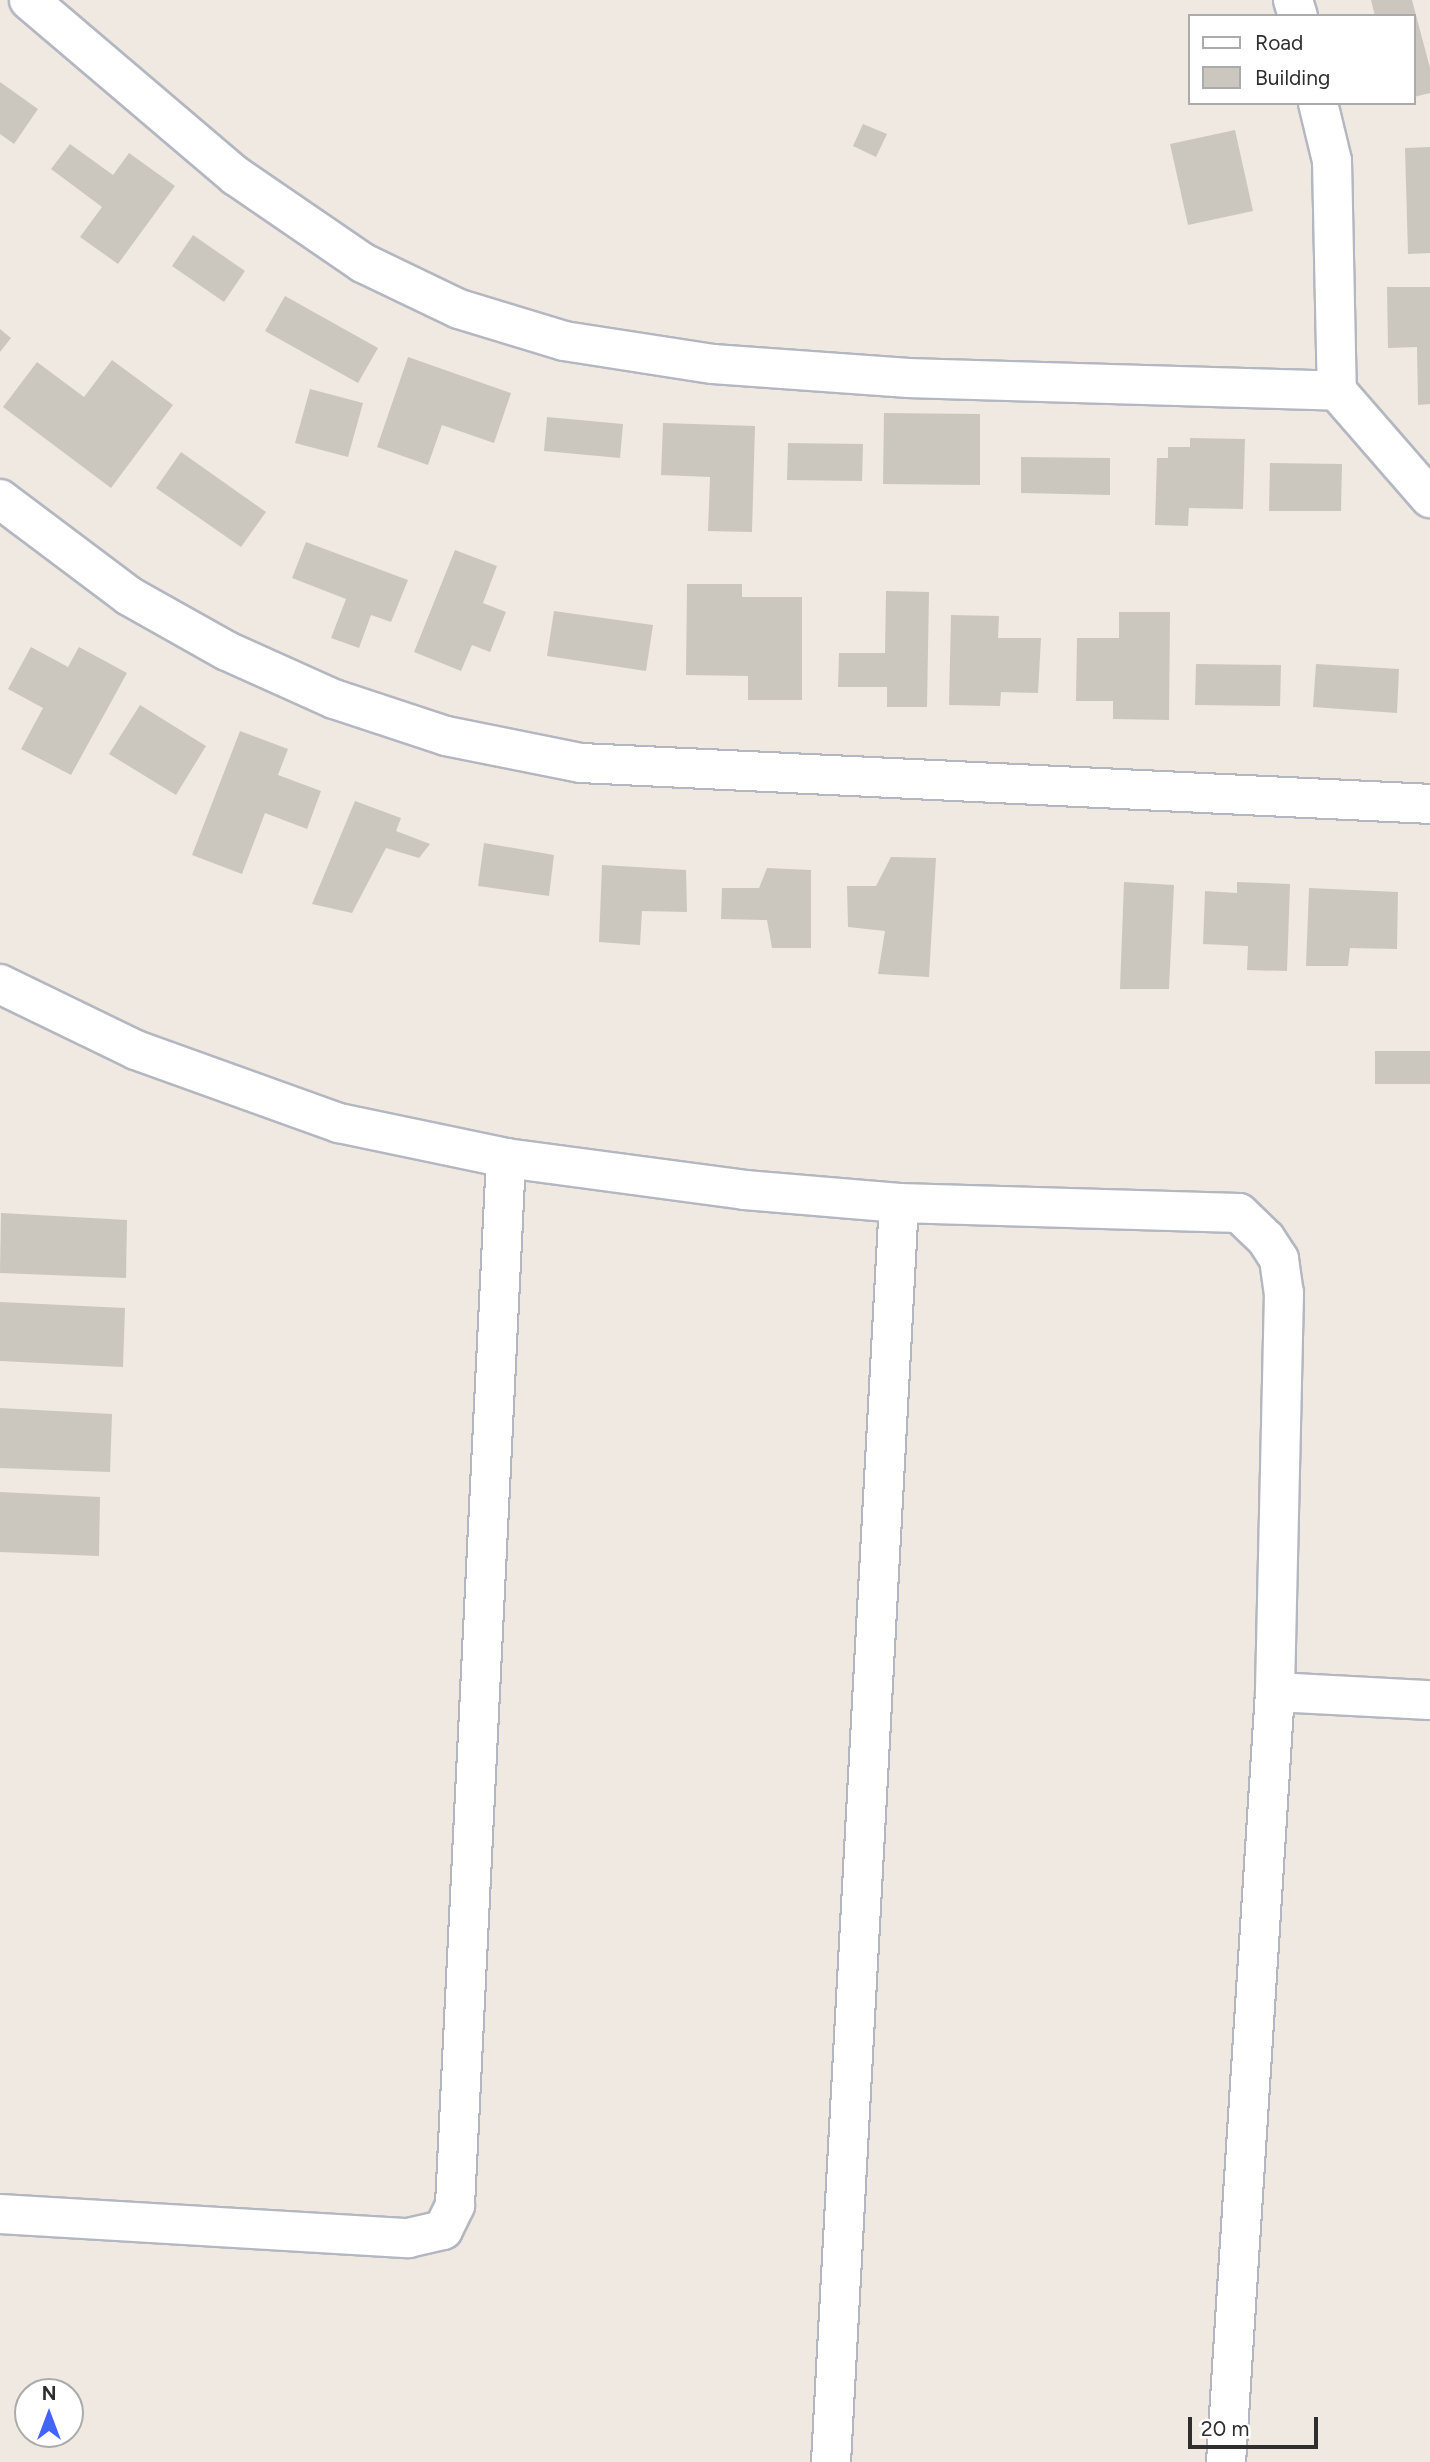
<!DOCTYPE html>
<style>
body{margin:0}
#map{position:relative;width:1430px;height:2462px;overflow:hidden;background:#efe9e1;font-family:Figtree,sans-serif}
div>[style]{position:absolute}
[style*='--x']{left:calc(var(--x)*1px);top:calc(var(--y)*1px);width:calc(var(--w)*1px);rotate:calc(var(--a)*1deg)}
.building>*{inset:0;background:#cbc7bf}
.roads{filter:drop-shadow(2px 0 #b4b7c1) drop-shadow(-2px 0 #b4b7c1) drop-shadow(0 2px #b4b7c1) drop-shadow(0 -2px #b4b7c1)}
.minor>*{height:38px;margin:-19px;padding:0 19px;transform-origin:19px;border-radius:19px;background:#fff}
span{translate:-50% -50%;white-space:nowrap;text-align:center;line-height:1.15;-webkit-text-stroke:7px #fff;paint-order:stroke}
.legend{position:absolute;left:1188px;top:14px;width:228px;height:91px;box-sizing:border-box;background:#fff;border:2px solid #ababab;margin:0;padding:9px 12px;list-style:none;font-size:21px;color:#2e2e2e}
.legend li{display:flex;align-items:center;gap:14px;height:35px}
.legend b{width:35px;border:2px solid #ababab}
.north{position:absolute;left:14px;top:2378px;width:70px;height:70px;box-sizing:border-box;background:#fff;border:2px solid #ababab;border-radius:50%;rotate:0deg;font-size:19px;font-weight:700;line-height:28px;text-align:center;color:#2e2e2e}
.north::after{content:'';display:block;margin:auto;width:24px;height:32px;background:#4264fb;clip-path:polygon(50% 0,100% 100%,50% 72%,0 100%)}
.scale{position:absolute;left:1188px;top:2417px;width:130px;height:32px;box-sizing:border-box;border:4px solid #2e2e2e;border-top:0;padding-left:9px;font-size:21px;line-height:24px;white-space:nowrap;color:#2e2e2e;-webkit-text-stroke:5px #fff;paint-order:stroke}
</style>
<div id="map">
<div class="building">
<i style="clip-path:polygon(1371px 0,1412px 0,1430px 68px,1430px 93px,1414px 97px,1414px 16px,1375px 16px)"></i>
<i style="clip-path:polygon(0 82px,38px 109px,14px 144px,0 134px)"></i>
<i style="clip-path:polygon(863px 124px,887px 134px,876px 157px,853px 146px)"></i>
<i style="clip-path:polygon(1235px 130px,1253px 211px,1188px 225px,1170px 144px)"></i>
<i style="clip-path:polygon(70px 144px,113px 175px,129px 153px,175px 186px,118px 264px,80px 237px,102px 207px,51px 169px)"></i>
<i style="clip-path:polygon(1430px 147px,1430px 253px,1408px 254px,1405px 148px)"></i>
<i style="clip-path:polygon(193px 235px,245px 271px,224px 302px,172px 266px)"></i>
<i style="clip-path:polygon(1387px 287px,1430px 287px,1430px 404px,1418px 405px,1417px 347px,1388px 348px)"></i>
<i style="clip-path:polygon(285px 296px,378px 348px,358px 383px,265px 331px)"></i>
<i style="clip-path:polygon(0 329px,11px 338px,0 352px)"></i>
<i style="clip-path:polygon(408px 357px,511px 393px,494px 443px,442px 425px,428px 465px,377px 447px)"></i>
<i style="clip-path:polygon(112px 360px,173px 405px,111px 488px,3px 407px,37px 362px,84px 397px)"></i>
<i style="clip-path:polygon(310px 389px,363px 403px,348px 457px,295px 443px)"></i>
<i style="clip-path:polygon(884px 413px,980px 414px,980px 485px,883px 484px)"></i>
<i style="clip-path:polygon(547px 417px,623px 424px,620px 458px,544px 451px)"></i>
<i style="clip-path:polygon(663px 423px,755px 426px,752px 532px,708px 531px,710px 477px,661px 475px)"></i>
<i style="clip-path:polygon(1190px 438px,1245px 439px,1243px 509px,1189px 508px,1188px 526px,1155px 525px,1157px 458px,1168px 458px,1168px 447px,1190px 447px)"></i>
<i style="clip-path:polygon(788px 443px,863px 444px,862px 481px,787px 480px)"></i>
<i style="clip-path:polygon(181px 452px,266px 512px,241px 547px,156px 488px)"></i>
<i style="clip-path:polygon(1021px 457px,1110px 458px,1110px 495px,1021px 493px)"></i>
<i style="clip-path:polygon(1270px 463px,1342px 464px,1341px 511px,1269px 511px)"></i>
<i style="clip-path:polygon(306px 542px,408px 580px,391px 622px,371px 615px,359px 648px,331px 638px,346px 599px,292px 578px)"></i>
<i style="clip-path:polygon(455px 550px,497px 566px,483px 603px,506px 612px,490px 652px,472px 645px,461px 671px,414px 652px)"></i>
<i style="clip-path:polygon(687px 584px,742px 584px,742px 597px,802px 597px,802px 700px,748px 700px,748px 676px,686px 675px)"></i>
<i style="clip-path:polygon(886px 591px,929px 592px,927px 707px,887px 707px,887px 687px,838px 687px,839px 653px,885px 653px)"></i>
<i style="clip-path:polygon(554px 611px,653px 625px,646px 671px,547px 656px)"></i>
<i style="clip-path:polygon(1119px 612px,1170px 612px,1169px 720px,1113px 719px,1113px 701px,1076px 701px,1077px 638px,1119px 638px)"></i>
<i style="clip-path:polygon(951px 615px,999px 616px,998px 638px,1041px 638px,1038px 693px,1001px 692px,1000px 706px,949px 705px)"></i>
<i style="clip-path:polygon(31px 647px,68px 667px,79px 647px,127px 673px,71px 775px,21px 749px,43px 708px,8px 689px)"></i>
<i style="clip-path:polygon(1196px 664px,1281px 665px,1280px 706px,1195px 705px)"></i>
<i style="clip-path:polygon(1316px 664px,1399px 669px,1397px 713px,1313px 707px)"></i>
<i style="clip-path:polygon(140px 705px,206px 746px,176px 795px,109px 754px)"></i>
<i style="clip-path:polygon(240px 731px,288px 749px,278px 775px,321px 791px,307px 829px,265px 813px,242px 874px,192px 855px)"></i>
<i style="clip-path:polygon(355px 801px,401px 818px,396px 831px,430px 844px,419px 858px,386px 848px,352px 913px,312px 904px)"></i>
<i style="clip-path:polygon(484px 843px,554px 855px,549px 896px,478px 886px)"></i>
<i style="clip-path:polygon(891px 857px,936px 858px,929px 977px,878px 974px,885px 931px,848px 927px,847px 886px,876px 886px)"></i>
<i style="clip-path:polygon(602px 865px,686px 870px,687px 912px,642px 911px,640px 945px,599px 942px)"></i>
<i style="clip-path:polygon(767px 868px,811px 870px,811px 948px,772px 948px,767px 920px,721px 919px,722px 888px,759px 888px)"></i>
<i style="clip-path:polygon(1124px 882px,1174px 885px,1169px 989px,1120px 989px)"></i>
<i style="clip-path:polygon(1237px 882px,1290px 884px,1287px 971px,1247px 970px,1248px 946px,1203px 944px,1205px 891px,1237px 893px)"></i>
<i style="clip-path:polygon(1309px 888px,1398px 892px,1397px 949px,1350px 948px,1348px 966px,1306px 966px)"></i>
<i style="clip-path:polygon(1375px 1051px,1430px 1051px,1430px 1084px,1375px 1084px)"></i>
<i style="clip-path:polygon(1px 1213px,127px 1220px,126px 1278px,0 1273px)"></i>
<i style="clip-path:polygon(0 1302px,125px 1308px,123px 1367px,0 1361px)"></i>
<i style="clip-path:polygon(0 1408px,112px 1414px,110px 1472px,0 1468px)"></i>
<i style="clip-path:polygon(0 1492px,100px 1497px,99px 1556px,0 1552px)"></i>
</div>
<div class="roads">
<div class="minor">
<i style="--x:29;--y:0;--w:272;--a:40.4"></i>
<i style="--x:236;--y:176;--w:154;--a:34.4"></i>
<i style="--x:363;--y:263;--w:106;--a:25.6"></i>
<i style="--x:459;--y:309;--w:110;--a:16.9"></i>
<i style="--x:564;--y:341;--w:151;--a:8.8"></i>
<i style="--x:713;--y:364;--w:196;--a:4.1"></i>
<i style="--x:909;--y:378;--w:428;--a:1.7"></i>
<i style="--x:1293;--y:0;--w:17;--a:73"></i>
<i style="--x:1318;--y:103;--w:60;--a:76.4"></i>
<i style="--x:1332;--y:161;--w:230;--a:88.8"></i>
<i style="--x:1337;--y:391;--w:142;--a:49"></i>
<i style="--x:0;--y:499;--w:161;--a:36.9"></i>
<i style="--x:129;--y:596;--w:112;--a:29.3"></i>
<i style="--x:227;--y:651;--w:117;--a:24.2"></i>
<i style="--x:334;--y:699;--w:118;--a:18.3"></i>
<i style="--x:446;--y:736;--w:138;--a:11.3"></i>
<i style="--x:581;--y:763;--w:850;--a:2.76"></i>
<i style="--x:0;--y:984;--w:151;--a:25.9"></i>
<i style="--x:136;--y:1050;--w:216;--a:19.8"></i>
<i style="--x:339;--y:1123;--w:171;--a:11.8"></i>
<i style="--x:506;--y:1158;--w:241;--a:7.6"></i>
<i style="--x:745;--y:1190;--w:155;--a:4.8"></i>
<i style="--x:899;--y:1203;--w:340;--a:1.7"></i>
<i style="--x:1239;--y:1213;--w:37;--a:44"></i>
<i style="--x:1266;--y:1239;--w:24;--a:57"></i>
<i style="--x:1279;--y:1259;--w:34;--a:82"></i>
<i style="--x:1284;--y:1293;--w:399;--a:91.3"></i>
<i style="--x:1275;--y:1692;--w:772;--a:93.64"></i>
<i style="--x:1275;--y:1692;--w:155;--a:3"></i>
<i style="--x:0;--y:2214;--w:409;--a:3.4"></i>
<i style="--x:408;--y:2238;--w:36;--a:-13"></i>
<i style="--x:443;--y:2230;--w:28;--a:-64"></i>
<i style="--x:455;--y:2205;--w:1048;--a:-87.21"></i>
<i style="--x:831;--y:2462;--w:1261;--a:-86.91"></i>
</div>
</div>
<ul class="legend">
<li><b style="height:9px;background:#fff"></b>Road</li>
<li><b style="height:19px;background:#cbc7bf"></b>Building</li>
</ul>
<div class="north">N</div>
<div class="scale">20 m</div>
</div>
